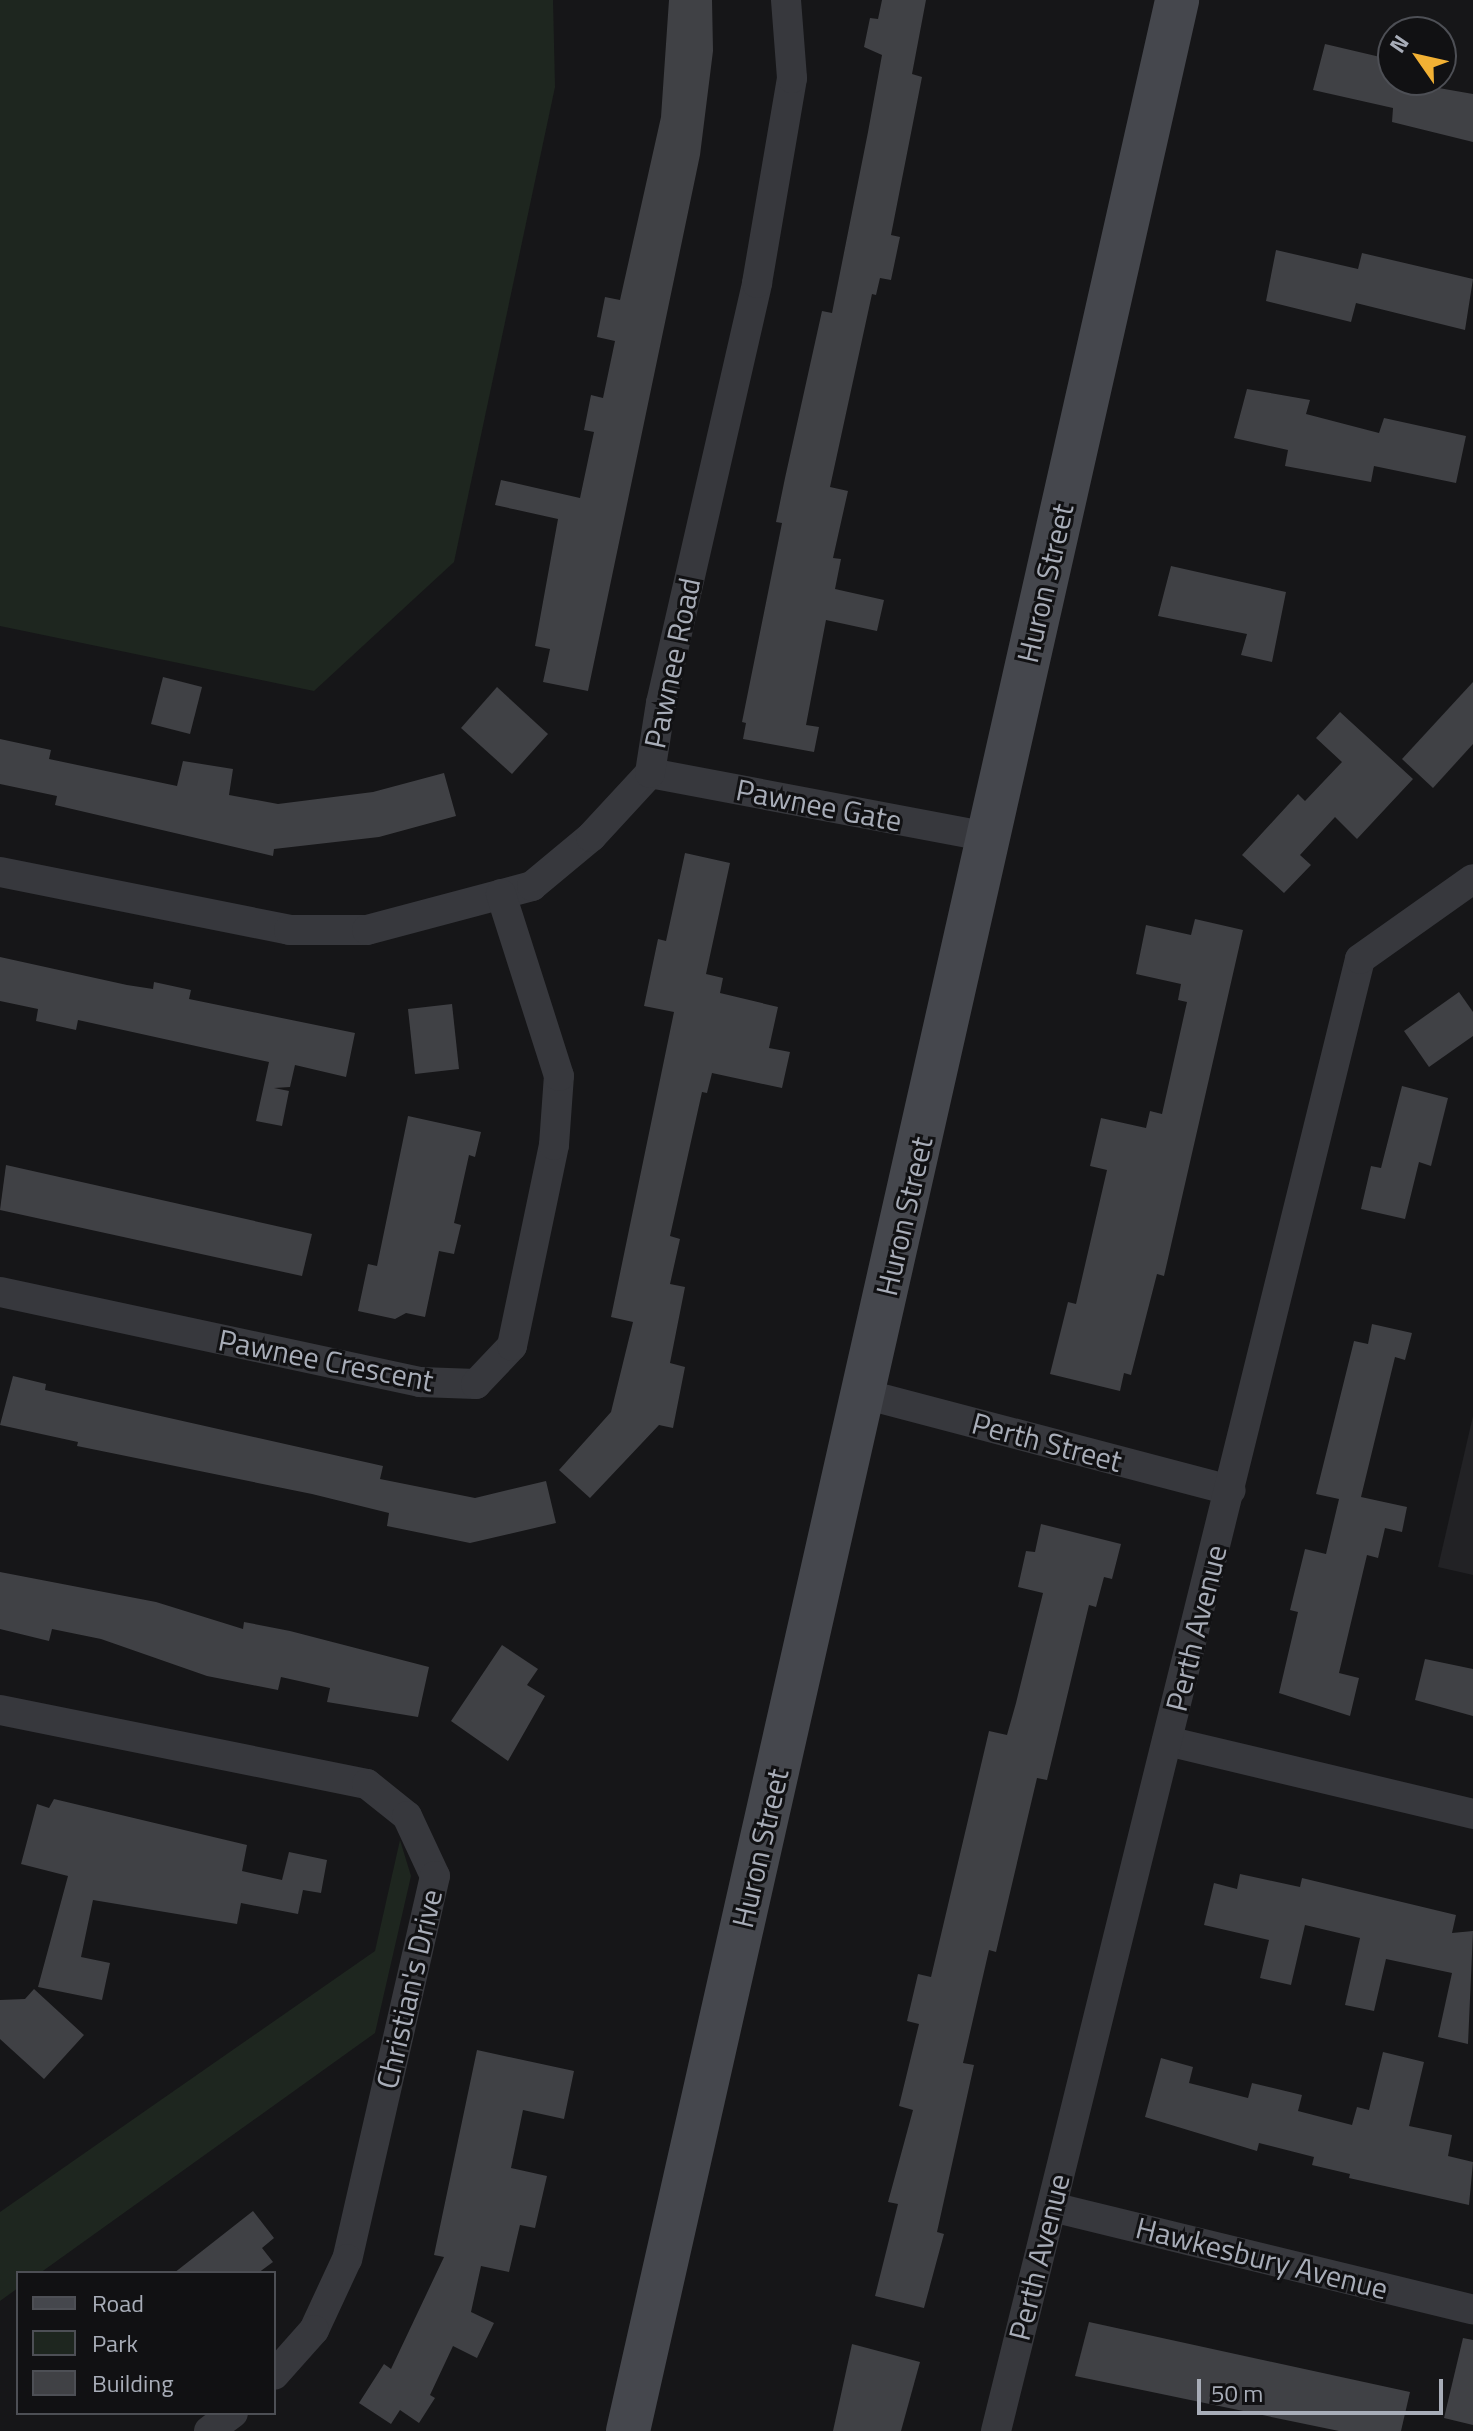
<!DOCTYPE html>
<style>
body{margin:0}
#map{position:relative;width:1473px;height:2431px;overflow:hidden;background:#161618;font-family:"Titillium Web",sans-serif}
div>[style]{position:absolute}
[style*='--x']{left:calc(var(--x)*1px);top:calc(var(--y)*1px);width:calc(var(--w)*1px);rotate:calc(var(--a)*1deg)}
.built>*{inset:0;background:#222225}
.green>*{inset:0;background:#1e261f}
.building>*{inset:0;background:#404145}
.street>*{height:30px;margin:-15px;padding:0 15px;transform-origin:15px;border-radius:15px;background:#37383d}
.secondary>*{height:44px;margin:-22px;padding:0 22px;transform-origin:22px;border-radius:22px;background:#45474d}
span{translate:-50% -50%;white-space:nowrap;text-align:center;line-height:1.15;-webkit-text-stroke:6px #111113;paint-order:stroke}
.street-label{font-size:30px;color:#a8adb8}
.legend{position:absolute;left:16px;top:2271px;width:260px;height:144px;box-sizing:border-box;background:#111113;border:2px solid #4d4f55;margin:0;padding:10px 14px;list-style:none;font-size:24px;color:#a8adb8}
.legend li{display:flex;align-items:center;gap:16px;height:40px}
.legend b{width:40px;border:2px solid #4d4f55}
.north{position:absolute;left:1377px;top:16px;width:80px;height:80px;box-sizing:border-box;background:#111113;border:2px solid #4d4f55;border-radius:50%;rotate:304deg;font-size:22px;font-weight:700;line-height:32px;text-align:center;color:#a8adb8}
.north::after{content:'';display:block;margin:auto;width:28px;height:36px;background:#f2b134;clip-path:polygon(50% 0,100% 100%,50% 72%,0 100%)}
.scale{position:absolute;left:1197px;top:2379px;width:246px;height:36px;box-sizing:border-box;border:4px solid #a8adb8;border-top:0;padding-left:10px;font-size:24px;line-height:28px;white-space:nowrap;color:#a8adb8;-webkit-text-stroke:6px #111113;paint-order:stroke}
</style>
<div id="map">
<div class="built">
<i style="clip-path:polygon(1473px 1416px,1473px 1575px,1438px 1567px)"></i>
</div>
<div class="green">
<i style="clip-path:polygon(0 0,553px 0,555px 87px,454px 562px,314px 691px,0 626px)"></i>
<i style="clip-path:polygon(400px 1840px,411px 1876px,375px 2033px,40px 2273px,18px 2273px,18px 2288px,0 2301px,0 2212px,375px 1951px)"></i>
</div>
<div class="building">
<i style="clip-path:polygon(669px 0,712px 0,713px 51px,700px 155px,588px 691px,543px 682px,550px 649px,535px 646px,558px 519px,495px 505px,501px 480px,580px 498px,594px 432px,584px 430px,591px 395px,603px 398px,615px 341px,597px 337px,605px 297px,620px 300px,661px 117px)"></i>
<i style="clip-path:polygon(882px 0,926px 0,912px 74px,922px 77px,891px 235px,900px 237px,891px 280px,880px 278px,876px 295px,872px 294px,830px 487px,848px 491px,833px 558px,841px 559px,835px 589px,884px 600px,877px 631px,826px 620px,806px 725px,819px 727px,814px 752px,743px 739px,746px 723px,742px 722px,782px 523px,776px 522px,785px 478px,822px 311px,832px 313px,868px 132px,882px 55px,864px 47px,870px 18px,878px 19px)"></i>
<i style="clip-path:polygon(1325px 44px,1393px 60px,1393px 80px,1473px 94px,1473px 142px,1392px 122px,1393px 108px,1313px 90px)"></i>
<i style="clip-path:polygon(1276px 250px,1358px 269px,1362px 253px,1473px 279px,1465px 330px,1356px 303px,1351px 322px,1266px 301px)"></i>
<i style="clip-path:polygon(1247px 389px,1310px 400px,1306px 414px,1379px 433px,1384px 418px,1466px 436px,1456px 483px,1374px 466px,1371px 482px,1285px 466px,1288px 450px,1234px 438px)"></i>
<i style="clip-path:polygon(1171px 566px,1286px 592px,1272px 662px,1241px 655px,1247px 634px,1158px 616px)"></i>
<i style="clip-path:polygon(163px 677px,202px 687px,190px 734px,151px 724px)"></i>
<i style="clip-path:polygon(1473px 682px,1473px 744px,1433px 788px,1402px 759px)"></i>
<i style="clip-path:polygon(497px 687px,548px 734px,512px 774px,461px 728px)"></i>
<i style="clip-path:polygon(1340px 712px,1413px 779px,1357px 839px,1335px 817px,1300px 855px,1311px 865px,1284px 893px,1242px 855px,1298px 794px,1305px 801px,1342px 762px,1316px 738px)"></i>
<i style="clip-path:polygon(0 739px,51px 750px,49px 759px,177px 786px,183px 761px,233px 769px,229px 795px,278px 804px,373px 792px,444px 773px,456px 816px,379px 837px,274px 849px,273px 856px,55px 805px,57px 796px,0 784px)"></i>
<i style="clip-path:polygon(685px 853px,730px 863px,706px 974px,723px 978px,720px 993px,778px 1007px,769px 1048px,790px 1052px,782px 1088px,712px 1073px,707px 1093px,702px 1092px,670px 1236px,680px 1239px,670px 1284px,685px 1287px,670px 1363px,685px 1367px,673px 1428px,659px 1425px,590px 1498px,559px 1470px,611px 1412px,633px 1322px,611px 1317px,674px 1012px,644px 1006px,658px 939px,666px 941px)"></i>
<i style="clip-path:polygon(1195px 919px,1243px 930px,1164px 1276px,1157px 1274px,1131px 1375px,1124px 1373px,1120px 1391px,1050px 1374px,1068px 1302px,1076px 1304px,1107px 1170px,1090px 1166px,1101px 1118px,1146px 1128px,1150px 1111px,1162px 1114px,1187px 1002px,1178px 1000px,1181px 984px,1136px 974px,1146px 925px,1191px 935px)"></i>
<i style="clip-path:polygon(0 957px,127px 985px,153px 989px,154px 982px,191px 990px,189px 999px,355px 1033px,346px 1077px,295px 1065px,290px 1087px,274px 1088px,289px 1091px,282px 1126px,256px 1121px,269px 1062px,78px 1020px,76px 1030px,36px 1021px,38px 1009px,0 1001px)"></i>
<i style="clip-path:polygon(1459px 992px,1473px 1012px,1473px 1036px,1429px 1067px,1404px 1031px)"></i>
<i style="clip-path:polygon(452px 1004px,459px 1069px,415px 1074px,408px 1009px)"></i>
<i style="clip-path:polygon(1402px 1086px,1448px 1098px,1431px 1166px,1419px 1162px,1405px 1219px,1361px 1209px,1371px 1166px,1381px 1168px)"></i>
<i style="clip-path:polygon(408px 1116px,481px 1132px,475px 1157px,469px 1155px,454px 1223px,461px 1225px,454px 1254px,439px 1251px,425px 1317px,406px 1313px,395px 1319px,358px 1311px,368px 1264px,377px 1266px)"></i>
<i style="clip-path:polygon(6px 1165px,312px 1234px,302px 1276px,0 1210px)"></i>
<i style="clip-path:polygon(1372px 1324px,1412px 1333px,1405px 1360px,1395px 1357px,1361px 1497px,1407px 1507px,1402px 1532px,1385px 1528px,1378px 1558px,1367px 1555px,1339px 1673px,1359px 1678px,1350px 1716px,1279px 1693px,1298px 1612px,1290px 1610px,1305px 1549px,1326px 1554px,1339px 1499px,1316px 1494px,1354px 1341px,1368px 1344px)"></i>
<i style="clip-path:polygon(13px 1376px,46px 1384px,45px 1390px,383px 1466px,380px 1479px,475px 1498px,546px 1481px,556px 1523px,470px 1543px,387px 1526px,389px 1513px,312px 1494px,77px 1446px,78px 1442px,0 1425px)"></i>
<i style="clip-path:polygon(1041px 1524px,1121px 1544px,1112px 1579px,1104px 1577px,1096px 1607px,1089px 1605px,1047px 1780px,1037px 1778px,996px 1952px,989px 1950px,963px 2063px,974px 2065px,937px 2232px,944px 2234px,924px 2308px,875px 2296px,898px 2204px,888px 2202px,913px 2110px,899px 2106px,919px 2024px,907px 2021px,918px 1974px,931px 1977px,989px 1731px,1007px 1735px,1016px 1703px,1043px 1593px,1018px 1587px,1026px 1551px,1035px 1552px)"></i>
<i style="clip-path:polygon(0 1572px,156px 1602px,243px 1629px,244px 1622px,290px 1631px,429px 1667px,418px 1717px,327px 1702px,330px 1688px,281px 1677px,278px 1690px,207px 1676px,101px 1639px,52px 1629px,49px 1641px,0 1629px)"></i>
<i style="clip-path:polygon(502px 1645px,538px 1669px,527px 1685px,545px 1696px,508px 1761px,451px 1721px)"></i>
<i style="clip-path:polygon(1425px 1659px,1473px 1669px,1473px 1716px,1415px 1700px)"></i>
<i style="clip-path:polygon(54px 1799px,247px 1845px,242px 1871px,282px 1880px,289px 1852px,327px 1860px,321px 1893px,303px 1890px,298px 1914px,241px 1903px,237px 1924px,93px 1900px,81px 1957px,110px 1963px,102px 2000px,38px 1987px,68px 1876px,21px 1864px,37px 1804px,49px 1808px)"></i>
<i style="clip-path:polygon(1240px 1874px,1300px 1887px,1302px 1878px,1456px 1915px,1452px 1933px,1473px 1931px,1468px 2044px,1438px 2037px,1452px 1973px,1386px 1959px,1374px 2011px,1345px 2005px,1360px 1938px,1305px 1925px,1291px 1985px,1260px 1978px,1269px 1940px,1204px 1925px,1214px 1883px,1237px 1889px)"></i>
<i style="clip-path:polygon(34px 1989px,84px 2035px,44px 2079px,0 2039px,0 2000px,25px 1999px)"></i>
<i style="clip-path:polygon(477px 2050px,574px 2071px,564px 2119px,523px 2110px,511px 2168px,547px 2176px,535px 2228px,520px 2225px,509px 2272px,481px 2266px,471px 2312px,494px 2323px,477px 2358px,453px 2346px,430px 2395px,435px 2398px,419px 2423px,400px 2410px,391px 2424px,359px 2403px,384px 2364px,391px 2369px,444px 2257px,434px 2255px)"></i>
<i style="clip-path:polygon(1383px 2052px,1424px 2062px,1409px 2126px,1452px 2135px,1448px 2156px,1473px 2162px,1469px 2205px,1349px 2178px,1350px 2174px,1312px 2165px,1314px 2157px,1259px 2143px,1257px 2151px,1145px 2117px,1161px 2058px,1193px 2067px,1189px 2083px,1248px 2098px,1252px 2083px,1302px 2095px,1298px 2111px,1352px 2125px,1357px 2107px,1369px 2110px)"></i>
<i style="clip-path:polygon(253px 2211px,274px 2238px,262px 2248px,273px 2262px,258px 2273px,174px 2273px)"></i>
<i style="clip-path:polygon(1089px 2322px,1410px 2392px,1401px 2431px,1339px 2431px,1075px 2376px)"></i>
<i style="clip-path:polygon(1463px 2338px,1473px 2340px,1473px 2425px,1444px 2418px)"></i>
<i style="clip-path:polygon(852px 2344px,920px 2362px,901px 2431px,833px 2431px)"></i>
</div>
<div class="street">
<i style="--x:650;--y:773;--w:344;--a:10.7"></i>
<i style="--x:0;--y:872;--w:295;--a:11.3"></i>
<i style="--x:289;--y:930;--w:78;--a:0"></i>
<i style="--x:367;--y:930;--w:171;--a:-14.9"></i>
<i style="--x:532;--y:886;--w:77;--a:-39.7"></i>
<i style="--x:591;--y:837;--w:87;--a:-47.3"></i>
<i style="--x:650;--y:773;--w:71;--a:-81.1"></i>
<i style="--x:661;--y:703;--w:431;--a:-77.1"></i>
<i style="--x:757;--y:283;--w:208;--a:-80.3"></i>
<i style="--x:792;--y:78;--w:78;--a:-94.4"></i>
<i style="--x:0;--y:1292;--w:430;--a:12.1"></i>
<i style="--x:420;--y:1382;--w:56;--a:2"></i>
<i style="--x:476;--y:1384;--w:52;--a:-46.5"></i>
<i style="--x:512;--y:1346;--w:205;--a:-78.2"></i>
<i style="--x:554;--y:1145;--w:69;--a:-85.9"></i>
<i style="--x:559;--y:1076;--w:191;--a:-107.7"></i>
<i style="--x:864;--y:1394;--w:379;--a:14.7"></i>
<i style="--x:0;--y:1710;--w:374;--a:11.4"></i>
<i style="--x:367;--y:1784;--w:51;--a:38.7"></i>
<i style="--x:407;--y:1816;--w:66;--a:65"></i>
<i style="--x:435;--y:1876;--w:393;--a:102.9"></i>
<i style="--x:347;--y:2259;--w:78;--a:114.9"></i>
<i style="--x:314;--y:2330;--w:60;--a:131.6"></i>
<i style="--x:1167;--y:1741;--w:315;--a:13.4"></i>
<i style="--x:1052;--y:2207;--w:433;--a:13.7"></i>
<i style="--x:209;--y:2431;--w:30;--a:-37"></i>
<i style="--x:996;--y:2431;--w:1516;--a:-76.11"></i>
<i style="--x:1360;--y:959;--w:138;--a:-35.3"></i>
</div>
<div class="secondary">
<i style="--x:628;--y:2431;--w:2492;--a:-77.27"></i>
</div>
<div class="street-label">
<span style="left:1045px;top:583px;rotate:-77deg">Huron Street</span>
<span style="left:672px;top:663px;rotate:-78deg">Pawnee Road</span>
<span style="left:819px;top:805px;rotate:11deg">Pawnee Gate</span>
<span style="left:904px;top:1216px;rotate:-77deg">Huron Street</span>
<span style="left:326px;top:1360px;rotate:11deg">Pawnee Crescent</span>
<span style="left:1047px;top:1442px;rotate:15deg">Perth Street</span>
<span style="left:1196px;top:1628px;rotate:-76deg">Perth Avenue</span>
<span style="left:760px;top:1848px;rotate:-77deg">Huron Street</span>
<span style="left:409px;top:1989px;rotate:-77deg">Christian's Drive</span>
<span style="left:1039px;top:2257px;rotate:-76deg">Perth Avenue</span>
<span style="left:1262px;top:2258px;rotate:14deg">Hawkesbury Avenue</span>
</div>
<ul class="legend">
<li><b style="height:10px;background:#45474d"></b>Road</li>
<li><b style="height:22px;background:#1e261f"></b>Park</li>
<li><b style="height:22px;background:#404145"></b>Building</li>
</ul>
<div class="north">N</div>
<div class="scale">50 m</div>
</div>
